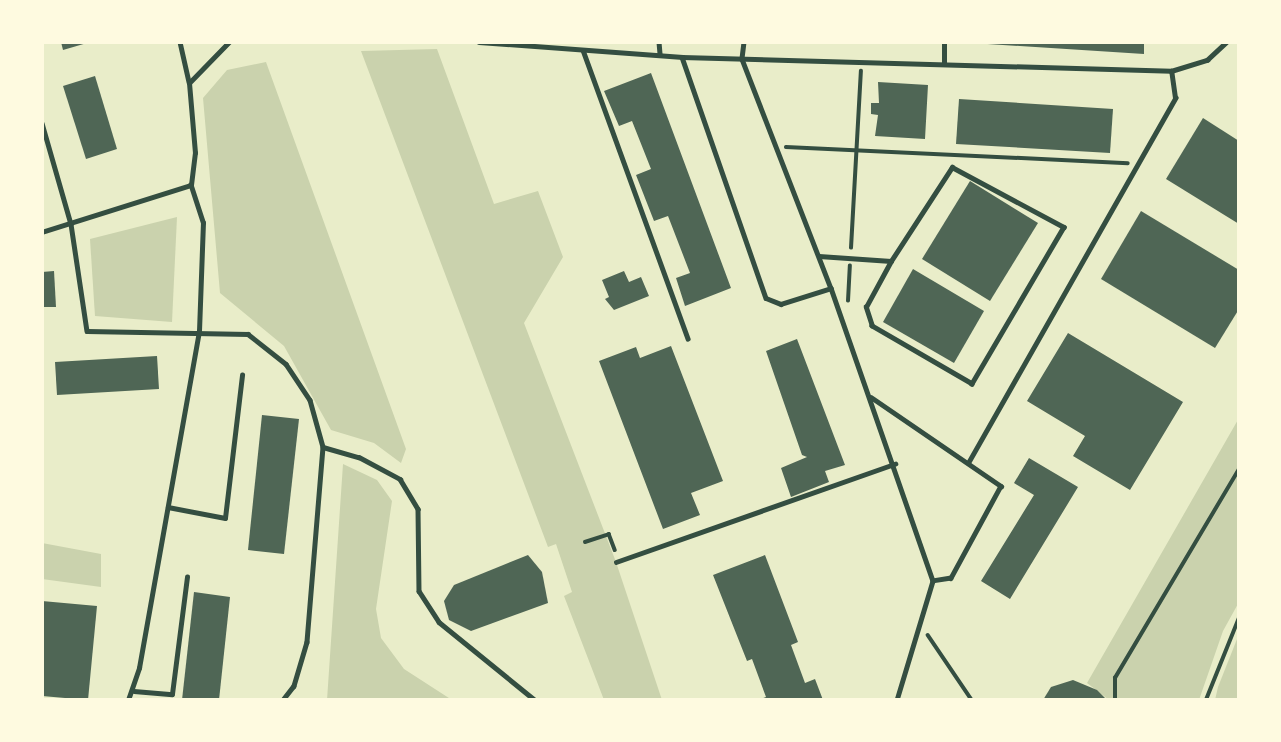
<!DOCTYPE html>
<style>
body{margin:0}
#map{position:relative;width:1281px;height:742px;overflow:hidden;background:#e9edc9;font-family:"Noto Serif",serif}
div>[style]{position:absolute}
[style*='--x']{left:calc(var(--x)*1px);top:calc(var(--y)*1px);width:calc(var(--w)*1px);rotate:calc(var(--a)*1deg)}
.green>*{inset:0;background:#cad2ad}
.building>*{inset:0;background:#4f6655}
.path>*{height:3.5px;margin:-1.75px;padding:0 1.75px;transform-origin:1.75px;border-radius:1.75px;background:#344e41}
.service>*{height:4.5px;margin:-2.25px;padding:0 2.25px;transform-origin:2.25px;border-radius:2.25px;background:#344e41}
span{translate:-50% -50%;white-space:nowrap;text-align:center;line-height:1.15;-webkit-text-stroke:7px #fefae0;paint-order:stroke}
.frame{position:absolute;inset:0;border:44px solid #fefae0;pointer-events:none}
</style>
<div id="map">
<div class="green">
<i style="clip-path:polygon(437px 49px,494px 204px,538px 191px,563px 257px,524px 323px,616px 562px,662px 700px,604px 700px,564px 596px,572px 592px,556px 544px,548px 547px,361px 51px)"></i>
<i style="clip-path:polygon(266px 62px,406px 449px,401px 463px,374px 443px,331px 430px,284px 346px,220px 293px,203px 98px,227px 70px)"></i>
<i style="clip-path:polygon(177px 217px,172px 322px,95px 316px,90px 239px)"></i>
<i style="clip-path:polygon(1239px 418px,1239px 602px,1223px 631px,1199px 700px,1109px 700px,1087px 683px)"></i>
<i style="clip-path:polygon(343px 464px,377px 480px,392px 501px,376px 609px,381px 638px,404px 669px,452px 700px,327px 700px)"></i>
<i style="clip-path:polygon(42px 543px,101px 554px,101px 587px,42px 579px)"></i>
<i style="clip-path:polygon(1239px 634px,1239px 700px,1215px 700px,1218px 687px)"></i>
</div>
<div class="building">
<i style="clip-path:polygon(61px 42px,87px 42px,87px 43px,63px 50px)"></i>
<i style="clip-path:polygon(957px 42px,1144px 42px,1144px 54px)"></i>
<i style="clip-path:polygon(651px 73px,731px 288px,685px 306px,676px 278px,690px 273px,668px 216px,654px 221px,636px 175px,651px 169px,632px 121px,619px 126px,604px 91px)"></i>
<i style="clip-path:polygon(95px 76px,117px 149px,86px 159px,63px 86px)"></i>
<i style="clip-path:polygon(878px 82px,928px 85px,925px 139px,875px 136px,878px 115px,871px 114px,871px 103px,879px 103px)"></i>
<i style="clip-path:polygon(959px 99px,1113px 109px,1110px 153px,956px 144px)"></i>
<i style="clip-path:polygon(1203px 118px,1239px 141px,1239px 224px,1166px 179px)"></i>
<i style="clip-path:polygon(970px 181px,1038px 223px,990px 301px,922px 259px)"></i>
<i style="clip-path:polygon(1141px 211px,1239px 270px,1239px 309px,1215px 348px,1101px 279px)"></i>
<i style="clip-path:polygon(913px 269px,984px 311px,954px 363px,883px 322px)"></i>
<i style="clip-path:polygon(54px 271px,56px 307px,42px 307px,42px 272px)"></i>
<i style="clip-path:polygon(624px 271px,629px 282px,641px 277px,649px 296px,614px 310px,605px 299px,609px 297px,602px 280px)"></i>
<i style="clip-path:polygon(1068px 333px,1183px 402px,1130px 490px,1073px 456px,1085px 436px,1027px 401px)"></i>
<i style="clip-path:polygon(797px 339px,845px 465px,825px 471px,829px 482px,791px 497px,781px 468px,807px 457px,802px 455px,766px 351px)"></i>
<i style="clip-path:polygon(671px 346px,723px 481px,691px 493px,700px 515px,663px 529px,599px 361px,636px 347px,640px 358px)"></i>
<i style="clip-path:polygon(157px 356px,159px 389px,57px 395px,55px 362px)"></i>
<i style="clip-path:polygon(262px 415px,299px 419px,284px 554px,248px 550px)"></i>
<i style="clip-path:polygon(1029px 458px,1078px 487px,1010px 599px,981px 581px,1034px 495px,1014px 483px)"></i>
<i style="clip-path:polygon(528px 555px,542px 572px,548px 603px,471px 631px,449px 620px,444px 601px,454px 585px)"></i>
<i style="clip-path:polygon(765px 555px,798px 642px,791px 645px,805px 683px,815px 679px,823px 700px,758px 700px,766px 697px,752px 659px,747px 661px,713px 575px)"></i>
<i style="clip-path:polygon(194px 592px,230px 597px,219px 700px,182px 700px)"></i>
<i style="clip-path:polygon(42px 601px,97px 606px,88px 700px,42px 696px)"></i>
<i style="clip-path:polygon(1073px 680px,1097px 690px,1107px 700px,1043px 700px,1051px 687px)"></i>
</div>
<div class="path">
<i style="--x:786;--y:147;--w:342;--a:2.7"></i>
<i style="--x:851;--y:248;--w:177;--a:-86.8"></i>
<i style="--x:848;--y:301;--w:35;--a:-87"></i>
<i style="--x:585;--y:542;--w:25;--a:-18"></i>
<i style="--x:609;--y:534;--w:17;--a:69"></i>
<i style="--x:928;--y:635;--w:78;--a:55.9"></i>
<i style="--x:1115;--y:700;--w:22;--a:-90"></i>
<i style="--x:1115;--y:678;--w:243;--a:-59.3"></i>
<i style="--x:1206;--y:700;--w:88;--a:-68.1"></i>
</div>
<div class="service">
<i style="--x:180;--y:42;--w:41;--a:77.3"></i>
<i style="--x:479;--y:42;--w:204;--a:4.2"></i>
<i style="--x:682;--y:57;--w:489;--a:1.6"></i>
<i style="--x:1171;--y:71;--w:38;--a:-17"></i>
<i style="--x:1207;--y:60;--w:26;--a:-43"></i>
<i style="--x:659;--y:42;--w:12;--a:85"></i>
<i style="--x:744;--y:42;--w:17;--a:97"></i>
<i style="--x:742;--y:59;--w:246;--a:68.8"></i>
<i style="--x:831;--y:288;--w:310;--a:70.8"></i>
<i style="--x:933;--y:581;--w:124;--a:106.8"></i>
<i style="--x:583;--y:50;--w:307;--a:70"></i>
<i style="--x:682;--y:57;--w:255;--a:70.8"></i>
<i style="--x:766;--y:298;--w:16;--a:22"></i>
<i style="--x:781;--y:304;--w:52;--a:-17.7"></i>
<i style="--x:944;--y:64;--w:22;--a:-90"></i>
<i style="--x:42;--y:123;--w:105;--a:74"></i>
<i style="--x:71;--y:224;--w:108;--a:81.5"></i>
<i style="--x:87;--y:331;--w:161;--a:1.1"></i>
<i style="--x:248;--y:334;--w:48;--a:38.3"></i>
<i style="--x:286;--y:364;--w:43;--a:56.3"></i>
<i style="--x:310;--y:400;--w:49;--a:74.5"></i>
<i style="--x:323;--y:447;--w:196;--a:94.7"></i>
<i style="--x:307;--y:642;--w:46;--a:106.5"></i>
<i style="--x:294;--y:686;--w:18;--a:128"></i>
<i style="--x:42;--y:232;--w:156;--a:-17.5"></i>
<i style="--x:191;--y:185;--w:32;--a:-83"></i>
<i style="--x:195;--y:153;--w:70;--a:-94.9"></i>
<i style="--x:189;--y:83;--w:57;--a:-45.7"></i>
<i style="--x:819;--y:256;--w:72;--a:4"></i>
<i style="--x:891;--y:261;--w:112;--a:-57"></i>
<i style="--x:952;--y:167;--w:127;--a:28.2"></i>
<i style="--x:1064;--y:227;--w:182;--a:120.4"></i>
<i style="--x:972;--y:384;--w:116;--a:-149.9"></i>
<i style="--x:872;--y:326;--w:20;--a:-108"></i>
<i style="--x:866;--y:307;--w:52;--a:-61.5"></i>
<i style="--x:871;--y:397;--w:158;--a:34.4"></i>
<i style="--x:1001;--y:486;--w:105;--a:118.5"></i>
<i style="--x:951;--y:578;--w:18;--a:171"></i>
<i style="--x:323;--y:447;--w:37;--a:16"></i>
<i style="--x:359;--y:457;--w:47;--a:28.2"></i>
<i style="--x:400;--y:479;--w:35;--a:59"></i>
<i style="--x:418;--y:509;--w:82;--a:89.3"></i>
<i style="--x:419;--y:591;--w:37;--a:57"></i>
<i style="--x:439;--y:622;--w:124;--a:39.1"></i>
<i style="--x:968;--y:463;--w:420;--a:-60.4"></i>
<i style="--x:1175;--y:98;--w:27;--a:-98"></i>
<i style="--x:168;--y:507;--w:58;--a:10.9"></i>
<i style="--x:225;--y:518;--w:144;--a:-83.2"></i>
<i style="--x:616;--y:562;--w:296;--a:-19.4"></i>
<i style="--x:134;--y:691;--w:38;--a:5"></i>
<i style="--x:172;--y:694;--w:118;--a:-82.7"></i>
<i style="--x:128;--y:700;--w:34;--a:-71"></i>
<i style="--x:139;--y:668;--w:342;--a:-79.9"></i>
<i style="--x:199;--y:331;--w:108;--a:-87.9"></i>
<i style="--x:203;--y:223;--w:40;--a:-108"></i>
</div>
<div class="frame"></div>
</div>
